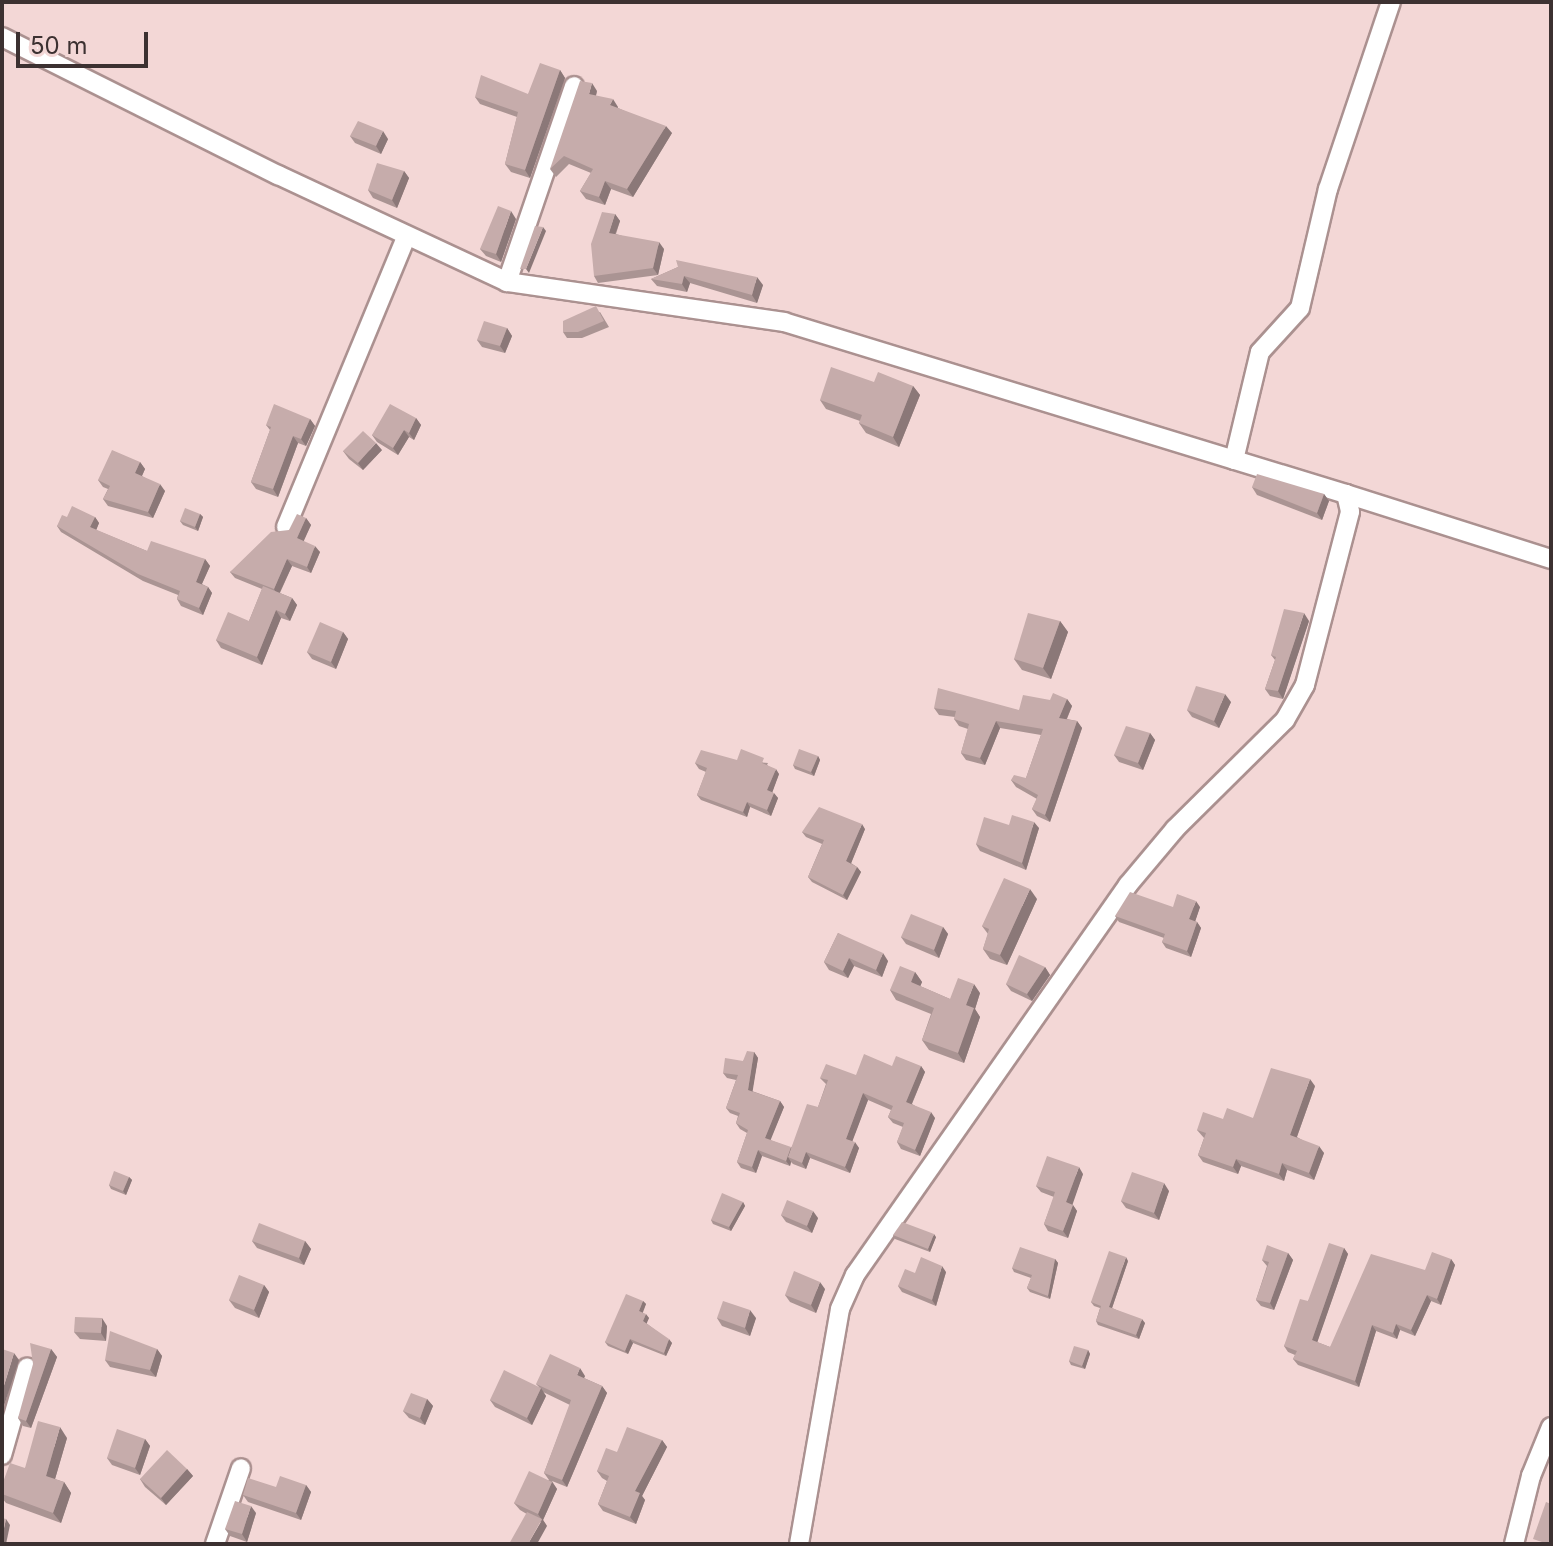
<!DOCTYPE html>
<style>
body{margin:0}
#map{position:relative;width:1553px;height:1546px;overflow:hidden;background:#f3d7d6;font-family:Inter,sans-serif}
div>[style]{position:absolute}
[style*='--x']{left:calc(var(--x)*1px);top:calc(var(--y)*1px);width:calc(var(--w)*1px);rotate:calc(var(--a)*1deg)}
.roads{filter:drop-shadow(2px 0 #ab9190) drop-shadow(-2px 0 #ab9190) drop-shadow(0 2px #ab9190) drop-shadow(0 -2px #ab9190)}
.street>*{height:18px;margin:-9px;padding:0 9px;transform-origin:9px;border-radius:9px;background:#fff}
.wall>*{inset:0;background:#aa9493}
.shaded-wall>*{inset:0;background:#8b7878}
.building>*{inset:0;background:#c6acab}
span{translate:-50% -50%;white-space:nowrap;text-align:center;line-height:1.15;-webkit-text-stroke:7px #f3d7d6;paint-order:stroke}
.frame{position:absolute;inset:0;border:4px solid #3c3131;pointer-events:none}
.scale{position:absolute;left:16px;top:32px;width:132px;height:36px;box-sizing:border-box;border:4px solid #3c3131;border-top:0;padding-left:10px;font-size:24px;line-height:28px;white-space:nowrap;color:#3c3131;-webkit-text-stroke:6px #f3d7d6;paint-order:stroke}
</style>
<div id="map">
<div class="roads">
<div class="street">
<i style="--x:2;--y:37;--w:309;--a:26.6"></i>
<i style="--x:278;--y:175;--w:253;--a:25"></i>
<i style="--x:507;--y:282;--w:280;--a:8.2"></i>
<i style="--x:784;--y:322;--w:588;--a:17.02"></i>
<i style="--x:1346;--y:494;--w:18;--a:77"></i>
<i style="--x:1350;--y:512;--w:179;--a:104.6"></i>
<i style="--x:1305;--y:685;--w:40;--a:119.7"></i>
<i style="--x:1285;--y:720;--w:155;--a:135.3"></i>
<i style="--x:1175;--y:829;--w:73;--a:130"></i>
<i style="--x:1128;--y:885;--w:476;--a:125"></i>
<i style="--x:855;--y:1275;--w:37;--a:114"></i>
<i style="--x:840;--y:1309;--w:239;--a:99.9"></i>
<i style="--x:507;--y:282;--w:207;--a:-71.1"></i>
<i style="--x:1234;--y:460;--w:111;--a:-76.5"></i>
<i style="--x:1260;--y:352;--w:59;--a:-47.7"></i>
<i style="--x:1300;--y:308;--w:122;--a:-76.8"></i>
<i style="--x:1328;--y:189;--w:197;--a:-71.4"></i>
<i style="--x:1346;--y:494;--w:215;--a:17.6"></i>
<i style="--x:286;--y:527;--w:314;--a:-67.5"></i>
<i style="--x:2;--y:1455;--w:91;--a:-74"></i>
<i style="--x:215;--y:1544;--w:80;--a:-71.1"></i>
<i style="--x:1514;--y:1544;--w:70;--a:-76"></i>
<i style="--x:1531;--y:1476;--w:53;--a:-67.8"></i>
</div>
</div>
<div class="wall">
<i style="clip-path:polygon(560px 70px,565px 78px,530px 178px,511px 172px,505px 164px,517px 117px,480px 104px,475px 97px,528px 94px)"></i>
<i style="clip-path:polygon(597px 91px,596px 96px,618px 108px,672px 133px,633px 197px,611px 189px,605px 205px,586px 199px,580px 191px,591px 173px,569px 164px,556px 177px,550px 169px)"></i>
<i style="clip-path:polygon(350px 136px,388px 139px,381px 154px,355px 143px)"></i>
<i style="clip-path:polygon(404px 171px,409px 178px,397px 208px,373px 198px,368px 190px)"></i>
<i style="clip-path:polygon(615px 214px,620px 221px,616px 234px,664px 249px,658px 275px,598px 283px,594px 276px)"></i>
<i style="clip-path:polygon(516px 219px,501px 262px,486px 256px,480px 249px)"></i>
<i style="clip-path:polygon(678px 267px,763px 285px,757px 303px,690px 283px,687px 292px,657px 286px,651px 279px)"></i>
<i style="clip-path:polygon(600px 312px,609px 327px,582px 338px,567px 338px,563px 332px)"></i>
<i style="clip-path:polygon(507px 328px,512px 336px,505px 353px,482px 347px,477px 340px)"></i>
<i style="clip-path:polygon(874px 382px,913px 386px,920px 395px,899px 447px,866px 433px,859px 423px,860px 421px,826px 409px,820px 400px)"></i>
<i style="clip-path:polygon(416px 418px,421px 425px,414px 440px,409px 437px,398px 455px,377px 442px,372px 435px)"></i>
<i style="clip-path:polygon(310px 419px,315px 426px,306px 446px,298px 443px,278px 497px,256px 489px,251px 482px,270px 430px,266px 425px)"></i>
<i style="clip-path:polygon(382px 450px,363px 470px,349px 459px,343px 451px)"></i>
<i style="clip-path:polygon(140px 462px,145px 469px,142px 476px,165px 491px,153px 518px,108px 506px,103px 499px,108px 489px,103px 487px,98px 480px)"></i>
<i style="clip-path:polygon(1252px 487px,1324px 494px,1329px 501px,1322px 520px,1257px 495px)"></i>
<i style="clip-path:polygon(200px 514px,203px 517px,198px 531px,183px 525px,180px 521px)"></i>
<i style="clip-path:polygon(67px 517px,95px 517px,99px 523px,96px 530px,147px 551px,205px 559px,210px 566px,202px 584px,208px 587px,212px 593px,203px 615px,181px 606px,177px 599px,178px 595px,143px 581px,61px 532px,57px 526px)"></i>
<i style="clip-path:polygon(306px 518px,311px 525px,303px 541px,320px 552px,311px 573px,292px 566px,280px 593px,292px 598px,297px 605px,290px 621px,281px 618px,262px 665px,221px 648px,216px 640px,249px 621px,262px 589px,235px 578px,230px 572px)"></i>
<i style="clip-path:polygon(1060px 621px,1068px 632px,1051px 679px,1022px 670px,1014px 659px)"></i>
<i style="clip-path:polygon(1309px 621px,1283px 699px,1270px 696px,1265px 689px,1275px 660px,1271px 655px)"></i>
<i style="clip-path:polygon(343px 632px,348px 639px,336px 669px,312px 659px,307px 652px)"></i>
<i style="clip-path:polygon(1067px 699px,1072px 706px,1067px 719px,1077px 721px,1082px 728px,1050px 822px,1037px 816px,1032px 809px,1037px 799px,1016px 787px,1011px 780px,1026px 778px,1041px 735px,1000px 728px,985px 765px,966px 760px,961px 753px,968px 729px,959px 726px,954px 719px,955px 717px,939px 715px,934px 708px,1019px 710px,1050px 700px)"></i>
<i style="clip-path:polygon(1231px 702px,1219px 728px,1192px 717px,1187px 710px)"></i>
<i style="clip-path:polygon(1150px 733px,1155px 740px,1143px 770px,1119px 762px,1114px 755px)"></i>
<i style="clip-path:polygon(818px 756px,820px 760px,814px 776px,795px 769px,793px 765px)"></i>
<i style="clip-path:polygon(737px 760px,768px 763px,767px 765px,779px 774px,772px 792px,778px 798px,771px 816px,750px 807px,747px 817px,701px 800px,697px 795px,706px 772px,699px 769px,695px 763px)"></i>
<i style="clip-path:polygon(1009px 825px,1039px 828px,1026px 870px,980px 851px,976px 844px)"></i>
<i style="clip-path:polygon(865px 829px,851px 863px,857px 867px,861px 872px,847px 900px,812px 882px,808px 877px,822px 844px,806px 837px,802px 832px)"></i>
<i style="clip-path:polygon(1037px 899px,1007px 965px,990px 959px,983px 949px,988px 934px,982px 926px)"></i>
<i style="clip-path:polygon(1173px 907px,1200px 907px,1195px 921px,1197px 922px,1201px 928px,1191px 957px,1166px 948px,1162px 942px,1164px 938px,1119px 922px,1115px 916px)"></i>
<i style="clip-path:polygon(943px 927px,948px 934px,939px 958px,906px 944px,901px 937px)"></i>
<i style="clip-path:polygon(838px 933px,888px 961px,882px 977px,854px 966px,848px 978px,829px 970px,824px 962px)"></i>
<i style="clip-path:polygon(1045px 967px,1050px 975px,1032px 1001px,1011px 991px,1006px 984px)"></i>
<i style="clip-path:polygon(915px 972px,922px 982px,920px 986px,950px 999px,980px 993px,975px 1009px,980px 1017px,964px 1063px,929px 1050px,922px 1040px,931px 1014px,896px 1000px,890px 990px)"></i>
<i style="clip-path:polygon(754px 1052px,758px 1058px,752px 1091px,780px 1101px,784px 1107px,770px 1140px,791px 1148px,818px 1107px,826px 1084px,820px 1078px,856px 1075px,892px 1066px,921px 1066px,925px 1072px,912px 1104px,935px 1118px,920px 1156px,901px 1149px,897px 1142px,903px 1127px,893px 1123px,888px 1117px,891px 1110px,868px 1100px,852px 1141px,859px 1148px,850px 1173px,810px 1158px,806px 1169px,793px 1164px,791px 1162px,790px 1166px,762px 1156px,756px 1173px,741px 1168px,737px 1162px,747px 1133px,740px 1129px,736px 1123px,738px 1116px,730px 1113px,726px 1108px,736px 1080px,727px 1078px,723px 1073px,743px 1061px)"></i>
<i style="clip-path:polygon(1315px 1086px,1297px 1137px,1324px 1153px,1314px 1180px,1287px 1170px,1284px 1181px,1241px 1166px,1238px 1174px,1203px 1162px,1198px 1155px,1204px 1138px,1197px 1130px,1223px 1119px,1253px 1118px)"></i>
<i style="clip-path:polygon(1083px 1174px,1072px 1204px,1077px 1211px,1068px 1238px,1048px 1231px,1044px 1224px,1054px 1197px,1041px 1192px,1036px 1186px)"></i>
<i style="clip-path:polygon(129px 1177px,132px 1180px,126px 1195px,111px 1189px,109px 1185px)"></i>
<i style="clip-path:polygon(1169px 1191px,1159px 1220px,1126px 1208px,1121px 1201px)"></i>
<i style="clip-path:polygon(743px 1202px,745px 1206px,731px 1231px,713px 1224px,711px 1220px)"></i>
<i style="clip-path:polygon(781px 1215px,818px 1218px,812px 1233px,786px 1222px)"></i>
<i style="clip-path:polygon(893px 1235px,936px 1237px,930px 1252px,895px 1239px)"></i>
<i style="clip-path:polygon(252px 1241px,305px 1241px,311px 1249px,304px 1265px,257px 1248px)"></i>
<i style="clip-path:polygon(1344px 1248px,1348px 1254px,1317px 1342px,1330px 1347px,1451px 1259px,1455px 1265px,1441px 1305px,1431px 1301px,1415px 1336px,1400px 1330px,1397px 1339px,1376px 1331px,1359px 1387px,1298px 1365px,1293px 1359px,1295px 1355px,1288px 1352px,1284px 1346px,1308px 1301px)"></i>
<i style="clip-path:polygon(1288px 1253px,1293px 1260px,1274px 1310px,1261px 1306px,1256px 1300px,1267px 1266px,1262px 1260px)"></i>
<i style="clip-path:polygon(1055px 1259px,1058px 1263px,1050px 1299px,1030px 1292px,1027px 1288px,1031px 1278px,1014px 1272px,1012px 1268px)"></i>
<i style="clip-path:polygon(1128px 1261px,1112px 1308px,1145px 1323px,1139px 1339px,1098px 1325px,1096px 1321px,1100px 1308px,1094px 1306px,1091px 1302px)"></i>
<i style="clip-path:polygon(946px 1272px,936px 1306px,902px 1292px,898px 1286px,915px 1273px)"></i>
<i style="clip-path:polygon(264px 1285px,269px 1292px,259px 1318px,235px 1308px,229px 1300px)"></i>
<i style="clip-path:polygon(825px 1289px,816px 1313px,790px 1302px,785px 1295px)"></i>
<i style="clip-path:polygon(643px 1301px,646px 1304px,642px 1312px,649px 1318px,646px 1323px,672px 1343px,666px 1356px,633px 1343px,628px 1354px,608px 1346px,605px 1342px)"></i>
<i style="clip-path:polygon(717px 1318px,756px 1318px,750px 1336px,722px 1326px)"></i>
<i style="clip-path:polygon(107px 1326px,106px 1341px,80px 1339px,74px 1332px)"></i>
<i style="clip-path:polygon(51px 1349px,57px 1357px,31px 1428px,23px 1426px,18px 1418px)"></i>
<i style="clip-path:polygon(157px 1349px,162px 1356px,156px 1377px,110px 1367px,105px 1360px)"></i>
<i style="clip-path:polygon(1088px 1350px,1090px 1354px,1085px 1369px,1071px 1365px,1069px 1361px)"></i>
<i style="clip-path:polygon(585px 1376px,584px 1378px,602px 1386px,607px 1393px,567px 1487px,552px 1481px,557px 1489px,543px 1520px,547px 1526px,520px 1510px,514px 1503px,549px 1480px,544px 1473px,570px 1405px,543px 1392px,546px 1396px,532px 1425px,495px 1407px,490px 1400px,539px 1387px,536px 1384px)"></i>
<i style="clip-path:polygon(427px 1399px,433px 1406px,425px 1425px,409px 1418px,403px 1411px)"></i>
<i style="clip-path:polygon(67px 1438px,55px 1479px,64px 1482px,71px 1493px,61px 1523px,6px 1503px,2px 1498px,2px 1494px,25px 1468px)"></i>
<i style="clip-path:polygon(145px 1439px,150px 1446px,140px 1475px,112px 1465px,107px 1458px)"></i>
<i style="clip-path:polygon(662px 1440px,667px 1447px,642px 1496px,645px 1500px,636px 1524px,603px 1511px,598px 1504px,607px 1481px,602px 1478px,597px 1471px,617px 1452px)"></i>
<i style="clip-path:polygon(187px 1469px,193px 1476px,166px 1505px,145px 1487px,140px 1479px)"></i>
<i style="clip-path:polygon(306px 1485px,311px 1492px,301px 1520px,248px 1502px,243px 1495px)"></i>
<i style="clip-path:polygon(256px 1513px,247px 1542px,230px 1536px,225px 1529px)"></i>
</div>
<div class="shaded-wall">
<i style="clip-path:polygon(560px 70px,565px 78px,530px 178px,525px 170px)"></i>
<i style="clip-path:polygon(592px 83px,597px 91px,594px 102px,589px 94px)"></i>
<i style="clip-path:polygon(613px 99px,618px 107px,616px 113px,610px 105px)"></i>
<i style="clip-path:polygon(666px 126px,672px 133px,633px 197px,627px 189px)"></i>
<i style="clip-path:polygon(383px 131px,388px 139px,381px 154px,376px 146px)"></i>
<i style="clip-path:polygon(404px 171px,409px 178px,397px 208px,392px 200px)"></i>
<i style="clip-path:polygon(605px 181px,611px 189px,605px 205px,599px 197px)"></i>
<i style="clip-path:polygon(511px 211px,516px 219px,501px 262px,496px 254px)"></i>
<i style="clip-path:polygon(615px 214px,620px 221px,613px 240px,609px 233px)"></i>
<i style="clip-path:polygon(543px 227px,546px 231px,529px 273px,526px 269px)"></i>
<i style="clip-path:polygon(659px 242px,664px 249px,658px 275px,653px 268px)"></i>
<i style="clip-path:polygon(684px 276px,690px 283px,687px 292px,682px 284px)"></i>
<i style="clip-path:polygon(757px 277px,763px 285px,757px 303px,752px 295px)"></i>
<i style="clip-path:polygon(507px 328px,512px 336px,505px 353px,500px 346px)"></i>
<i style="clip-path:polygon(913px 386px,920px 395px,899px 447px,893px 437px)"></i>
<i style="clip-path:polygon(416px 418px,421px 425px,414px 440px,409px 433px)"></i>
<i style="clip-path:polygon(310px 419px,315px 426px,306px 446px,301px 439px)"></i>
<i style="clip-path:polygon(404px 430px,409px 437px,398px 455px,393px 448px)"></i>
<i style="clip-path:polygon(293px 436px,298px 443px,278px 497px,273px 489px)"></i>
<i style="clip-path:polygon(376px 443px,382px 450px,363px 470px,358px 463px)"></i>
<i style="clip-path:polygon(140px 462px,145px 469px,140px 480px,135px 473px)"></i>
<i style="clip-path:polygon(160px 484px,165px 491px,153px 518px,148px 512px)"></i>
<i style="clip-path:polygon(1324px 494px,1329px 501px,1322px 520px,1317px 513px)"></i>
<i style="clip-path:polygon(200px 514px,203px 517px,198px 531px,195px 527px)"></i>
<i style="clip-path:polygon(95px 517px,99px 523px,95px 533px,90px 527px)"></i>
<i style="clip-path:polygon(306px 518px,311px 525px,302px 545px,297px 538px)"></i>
<i style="clip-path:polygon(315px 546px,320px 552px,311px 573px,307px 567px)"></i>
<i style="clip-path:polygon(205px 559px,210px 566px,200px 588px,196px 582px)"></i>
<i style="clip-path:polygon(287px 559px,292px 566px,278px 596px,274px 589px)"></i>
<i style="clip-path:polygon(208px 587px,212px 593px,203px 615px,199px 608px)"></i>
<i style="clip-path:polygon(292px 598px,297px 605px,290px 621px,285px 614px)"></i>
<i style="clip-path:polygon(276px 610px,281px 618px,262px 665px,257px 657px)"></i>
<i style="clip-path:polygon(1304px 613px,1309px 621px,1283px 699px,1278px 691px)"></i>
<i style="clip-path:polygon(1060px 621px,1068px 632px,1051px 679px,1043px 668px)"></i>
<i style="clip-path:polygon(343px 632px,348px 639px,336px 669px,331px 662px)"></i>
<i style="clip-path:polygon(1225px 694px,1231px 702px,1219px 728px,1214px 721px)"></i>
<i style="clip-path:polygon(1067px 699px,1072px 706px,1064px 725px,1059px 718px)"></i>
<i style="clip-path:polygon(996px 721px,1000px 728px,985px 765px,980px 758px)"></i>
<i style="clip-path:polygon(1077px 721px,1082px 728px,1050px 822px,1045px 815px)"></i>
<i style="clip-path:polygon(1150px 733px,1155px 740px,1143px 770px,1138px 763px)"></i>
<i style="clip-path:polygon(818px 756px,820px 760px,814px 776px,811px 772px)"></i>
<i style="clip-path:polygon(776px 769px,779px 774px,771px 796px,767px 790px)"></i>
<i style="clip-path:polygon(774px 793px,778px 798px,771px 816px,767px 810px)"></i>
<i style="clip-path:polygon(747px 802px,750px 807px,747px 817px,743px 812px)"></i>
<i style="clip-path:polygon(1034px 822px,1039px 828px,1026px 870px,1022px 863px)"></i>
<i style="clip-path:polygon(862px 824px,865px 829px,850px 866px,846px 861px)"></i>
<i style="clip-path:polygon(857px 867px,861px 872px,847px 900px,843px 895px)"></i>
<i style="clip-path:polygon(1030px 889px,1037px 899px,1007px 965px,1000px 955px)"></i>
<i style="clip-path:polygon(1196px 901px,1200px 907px,1194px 925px,1189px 919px)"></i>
<i style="clip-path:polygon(1197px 922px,1201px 928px,1191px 957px,1187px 951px)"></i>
<i style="clip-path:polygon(943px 927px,948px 934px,939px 958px,934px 950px)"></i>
<i style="clip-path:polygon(883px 953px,888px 961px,882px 977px,876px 970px)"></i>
<i style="clip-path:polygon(849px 958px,854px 966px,848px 978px,843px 971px)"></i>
<i style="clip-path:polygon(1045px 967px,1050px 975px,1032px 1001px,1027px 994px)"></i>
<i style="clip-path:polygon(915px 972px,922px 982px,918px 992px,911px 982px)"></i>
<i style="clip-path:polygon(974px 984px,980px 993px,975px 1009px,980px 1017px,964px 1063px,958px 1053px,966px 1005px)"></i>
<i style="clip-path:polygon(754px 1052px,758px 1058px,752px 1095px,748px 1090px)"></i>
<i style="clip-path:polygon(921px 1066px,925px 1072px,910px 1108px,906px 1102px)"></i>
<i style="clip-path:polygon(1310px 1079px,1315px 1086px,1295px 1142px,1290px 1135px)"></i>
<i style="clip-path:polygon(863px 1093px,868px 1100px,851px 1145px,846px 1139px)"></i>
<i style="clip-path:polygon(780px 1101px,784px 1107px,769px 1144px,765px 1138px)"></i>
<i style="clip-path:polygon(931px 1112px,935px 1118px,920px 1156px,915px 1150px)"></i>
<i style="clip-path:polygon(855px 1142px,859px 1148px,850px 1173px,845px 1167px)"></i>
<i style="clip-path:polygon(1319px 1146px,1324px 1153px,1314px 1180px,1309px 1173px)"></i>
<i style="clip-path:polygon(791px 1147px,795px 1153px,788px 1157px,791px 1162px,790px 1166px,786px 1161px)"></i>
<i style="clip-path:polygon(758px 1150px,762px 1156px,756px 1173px,752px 1167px)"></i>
<i style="clip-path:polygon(806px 1152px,810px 1158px,806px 1169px,802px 1163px)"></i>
<i style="clip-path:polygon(1236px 1159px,1241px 1166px,1238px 1174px,1233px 1167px)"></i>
<i style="clip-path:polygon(1282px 1163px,1287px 1170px,1284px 1181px,1279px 1174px)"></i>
<i style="clip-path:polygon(1079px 1167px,1083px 1174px,1071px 1209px,1066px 1202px)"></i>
<i style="clip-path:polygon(129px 1177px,132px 1180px,126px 1195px,123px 1191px)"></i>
<i style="clip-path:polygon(1164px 1183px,1169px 1191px,1159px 1220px,1154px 1213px)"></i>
<i style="clip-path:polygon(743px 1202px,745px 1206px,731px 1231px,729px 1227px)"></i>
<i style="clip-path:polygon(1073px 1205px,1077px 1211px,1068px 1238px,1063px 1231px)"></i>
<i style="clip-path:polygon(813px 1211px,818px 1218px,812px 1233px,807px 1226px)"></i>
<i style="clip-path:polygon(934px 1234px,936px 1237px,930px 1252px,928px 1249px)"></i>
<i style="clip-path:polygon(305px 1241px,311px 1249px,304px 1265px,299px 1258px)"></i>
<i style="clip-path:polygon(1344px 1248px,1348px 1254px,1316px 1346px,1312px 1340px)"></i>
<i style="clip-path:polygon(1288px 1253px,1293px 1260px,1274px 1310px,1270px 1303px)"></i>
<i style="clip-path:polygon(1126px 1257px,1128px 1261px,1111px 1311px,1109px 1307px)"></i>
<i style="clip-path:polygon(1055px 1259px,1058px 1263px,1050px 1299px,1048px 1296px)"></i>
<i style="clip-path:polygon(1451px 1259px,1455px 1265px,1441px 1305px,1437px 1299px)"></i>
<i style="clip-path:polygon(942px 1266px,946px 1272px,936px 1306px,932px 1300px)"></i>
<i style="clip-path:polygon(820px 1282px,825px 1289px,816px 1313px,811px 1305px)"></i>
<i style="clip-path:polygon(264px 1285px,269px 1292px,259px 1318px,254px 1310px)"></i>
<i style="clip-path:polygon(1427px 1295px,1431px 1301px,1415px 1336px,1411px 1330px)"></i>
<i style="clip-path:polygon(643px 1301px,646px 1304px,642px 1315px,639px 1311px)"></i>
<i style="clip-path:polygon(750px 1310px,756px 1318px,750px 1336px,745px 1328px)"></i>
<i style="clip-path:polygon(646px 1314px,649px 1318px,646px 1325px,643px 1321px)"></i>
<i style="clip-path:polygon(102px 1318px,107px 1326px,106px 1341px,101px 1333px)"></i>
<i style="clip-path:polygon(1142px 1319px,1145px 1323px,1139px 1339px,1136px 1335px)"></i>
<i style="clip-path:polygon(1396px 1324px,1400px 1330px,1397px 1339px,1393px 1333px)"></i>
<i style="clip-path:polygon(1372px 1325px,1376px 1331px,1359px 1387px,1355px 1381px)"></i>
<i style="clip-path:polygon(630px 1339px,633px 1343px,628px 1354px,625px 1351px)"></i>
<i style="clip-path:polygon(669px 1339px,672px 1343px,666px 1356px,664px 1353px)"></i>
<i style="clip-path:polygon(51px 1349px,57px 1357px,31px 1428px,26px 1421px)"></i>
<i style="clip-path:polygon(157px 1349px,162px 1356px,156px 1377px,150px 1370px)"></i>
<i style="clip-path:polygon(1088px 1350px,1090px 1354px,1085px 1369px,1082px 1366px)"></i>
<i style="clip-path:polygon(14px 1353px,19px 1360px,2px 1412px,2px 1392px)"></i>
<i style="clip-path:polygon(580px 1368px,585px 1376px,582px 1382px,577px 1375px)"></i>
<i style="clip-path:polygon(602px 1386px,607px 1393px,567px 1487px,562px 1480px)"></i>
<i style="clip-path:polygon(541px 1388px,546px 1396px,532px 1425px,527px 1418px)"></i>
<i style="clip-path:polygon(427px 1399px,433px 1406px,425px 1425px,420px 1418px)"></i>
<i style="clip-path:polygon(60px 1427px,67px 1438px,53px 1486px,46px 1476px)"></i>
<i style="clip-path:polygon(145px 1439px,150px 1446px,140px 1475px,135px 1468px)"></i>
<i style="clip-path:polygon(662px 1440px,667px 1447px,642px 1496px,645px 1500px,636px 1524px,630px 1517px,635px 1491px)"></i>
<i style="clip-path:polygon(187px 1469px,193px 1476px,166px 1505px,161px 1498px)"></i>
<i style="clip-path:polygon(64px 1482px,71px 1493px,61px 1523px,53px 1513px)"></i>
<i style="clip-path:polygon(552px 1482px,557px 1489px,543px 1520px,547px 1526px,537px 1544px,528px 1544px,542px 1520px,538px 1514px)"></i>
<i style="clip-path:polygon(306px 1485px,311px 1492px,301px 1520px,296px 1513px)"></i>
<i style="clip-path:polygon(251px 1506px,256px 1513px,247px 1542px,242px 1534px)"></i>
<i style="clip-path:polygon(6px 1519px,10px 1525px,6px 1544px,2px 1544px,2px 1537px)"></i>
</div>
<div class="building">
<i style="clip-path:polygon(540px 63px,560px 70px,525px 170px,505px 164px,518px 112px,475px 97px,481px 75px,528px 94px)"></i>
<i style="clip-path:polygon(580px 81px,592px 83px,589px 94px,613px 99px,610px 105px,666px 126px,627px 189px,605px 181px,599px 197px,580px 191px,593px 169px,564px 156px,550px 169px)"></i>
<i style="clip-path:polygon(358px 121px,383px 131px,376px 146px,350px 136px)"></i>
<i style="clip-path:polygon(377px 163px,404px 171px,392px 200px,368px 190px)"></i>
<i style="clip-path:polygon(498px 206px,511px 211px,496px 254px,480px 249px)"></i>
<i style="clip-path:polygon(602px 212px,615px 214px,609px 233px,659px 242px,653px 268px,594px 276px,591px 244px)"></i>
<i style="clip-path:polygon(535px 226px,543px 227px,526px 269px,520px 269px)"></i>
<i style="clip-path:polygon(676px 260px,757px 277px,752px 295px,684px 276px,682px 284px,651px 279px,678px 267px)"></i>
<i style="clip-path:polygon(596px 306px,604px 321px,578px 332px,563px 332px,563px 321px)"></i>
<i style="clip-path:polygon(484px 321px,507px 328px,500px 346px,477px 340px)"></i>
<i style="clip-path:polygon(831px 367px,874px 382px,878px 372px,913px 386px,893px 437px,859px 423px,862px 415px,820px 400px)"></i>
<i style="clip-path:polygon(274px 404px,310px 419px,301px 439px,293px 436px,273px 489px,251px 482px,271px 427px,266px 425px)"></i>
<i style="clip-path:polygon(390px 404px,416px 418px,409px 433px,404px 430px,393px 448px,372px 435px)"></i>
<i style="clip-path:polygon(363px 431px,376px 443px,358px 463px,343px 451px)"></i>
<i style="clip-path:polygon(112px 450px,140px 462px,135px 473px,160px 484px,148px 512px,103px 499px,110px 486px,98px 480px)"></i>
<i style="clip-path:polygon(1257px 474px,1324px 494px,1317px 513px,1252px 487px)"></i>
<i style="clip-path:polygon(72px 506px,95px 517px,90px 527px,147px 551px,151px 541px,205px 559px,196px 582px,208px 587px,199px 608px,177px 599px,180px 591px,138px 574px,57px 526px,62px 515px,67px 517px)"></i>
<i style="clip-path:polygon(185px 508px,200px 514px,195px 527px,180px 521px)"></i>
<i style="clip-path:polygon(297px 514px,306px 518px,297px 538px,315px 546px,307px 567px,287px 559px,274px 589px,230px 572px,271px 532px,289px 530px)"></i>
<i style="clip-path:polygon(263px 586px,292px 598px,285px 614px,276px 610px,257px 657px,216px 640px,228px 612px,249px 621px)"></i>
<i style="clip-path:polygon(1284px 609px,1304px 613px,1278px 691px,1265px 689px,1276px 657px,1271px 655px)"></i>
<i style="clip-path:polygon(1028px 613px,1060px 621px,1043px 668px,1014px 659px)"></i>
<i style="clip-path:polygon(320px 622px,343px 632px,331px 662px,307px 652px)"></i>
<i style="clip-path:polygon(1196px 686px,1225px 694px,1214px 721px,1187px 710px)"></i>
<i style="clip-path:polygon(938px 688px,1019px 710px,1023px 695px,1050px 700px,1053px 693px,1067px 699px,1059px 718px,1077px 721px,1045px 815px,1032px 809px,1038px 795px,1011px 780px,1014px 775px,1026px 778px,1043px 729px,996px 721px,980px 758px,961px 753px,969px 724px,954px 719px,956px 711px,934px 708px)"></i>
<i style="clip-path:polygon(1126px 726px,1150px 733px,1138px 763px,1114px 755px)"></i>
<i style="clip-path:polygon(741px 749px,764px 758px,762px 763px,776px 769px,767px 790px,774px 793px,767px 810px,747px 802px,743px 812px,697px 795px,707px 768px,695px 763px,701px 750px,737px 760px)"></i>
<i style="clip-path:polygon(799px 749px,818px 756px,811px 772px,793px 765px)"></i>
<i style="clip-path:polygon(819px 807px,862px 824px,846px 861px,857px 867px,843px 895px,808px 877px,824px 840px,802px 832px)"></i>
<i style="clip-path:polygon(1012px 815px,1034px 822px,1022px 863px,976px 844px,984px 817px,1009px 825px)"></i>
<i style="clip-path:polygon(1004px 878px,1030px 889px,1000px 955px,983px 949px,989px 929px,982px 926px)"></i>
<i style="clip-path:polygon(1130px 892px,1173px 907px,1177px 894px,1196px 901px,1189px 919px,1197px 922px,1187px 951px,1162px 942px,1165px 934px,1115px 916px)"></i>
<i style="clip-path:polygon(911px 914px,943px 927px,934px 950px,901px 937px)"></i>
<i style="clip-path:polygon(838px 933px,883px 953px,876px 970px,849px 958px,843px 971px,824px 962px)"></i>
<i style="clip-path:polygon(1019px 955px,1045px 967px,1027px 994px,1006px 984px)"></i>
<i style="clip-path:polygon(900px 966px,915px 972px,911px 982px,950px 999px,958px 978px,974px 984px,966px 1005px,974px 1008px,958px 1053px,922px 1040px,934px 1008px,890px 990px)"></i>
<i style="clip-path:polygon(747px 1051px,754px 1052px,748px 1090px,780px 1101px,765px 1138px,791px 1147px,786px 1161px,758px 1150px,752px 1167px,737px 1162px,748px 1130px,736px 1123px,740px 1113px,726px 1108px,738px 1075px,723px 1073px,725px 1058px,743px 1061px)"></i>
<i style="clip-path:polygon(864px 1054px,892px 1066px,896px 1056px,921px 1066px,906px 1102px,931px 1112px,915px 1150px,897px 1142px,904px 1123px,888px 1117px,893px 1106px,863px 1093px,846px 1139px,855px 1142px,845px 1167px,806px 1152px,802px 1163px,788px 1157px,807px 1104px,818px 1107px,828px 1080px,820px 1078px,826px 1064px,856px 1075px)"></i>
<i style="clip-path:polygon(1271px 1068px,1310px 1079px,1290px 1135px,1319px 1146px,1309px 1173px,1282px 1163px,1279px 1174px,1236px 1159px,1233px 1167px,1198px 1155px,1206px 1133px,1197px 1130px,1203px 1112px,1223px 1119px,1227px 1108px,1253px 1118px)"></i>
<i style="clip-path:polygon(1047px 1156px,1079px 1167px,1066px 1202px,1073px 1205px,1063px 1231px,1044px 1224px,1055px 1192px,1036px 1186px)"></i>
<i style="clip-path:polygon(114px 1171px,129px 1177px,123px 1191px,109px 1185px)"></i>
<i style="clip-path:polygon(1132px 1172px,1164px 1183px,1154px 1213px,1121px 1201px)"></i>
<i style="clip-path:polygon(722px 1193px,743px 1202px,729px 1227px,711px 1220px)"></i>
<i style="clip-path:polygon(787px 1200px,813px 1211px,807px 1226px,781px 1215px)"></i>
<i style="clip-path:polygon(902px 1222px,934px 1234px,928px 1249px,893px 1235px)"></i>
<i style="clip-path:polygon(259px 1223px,305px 1241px,299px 1258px,252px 1241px)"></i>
<i style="clip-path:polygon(1329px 1243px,1344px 1248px,1312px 1340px,1330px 1347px,1371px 1254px,1425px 1270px,1432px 1252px,1451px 1259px,1437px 1299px,1427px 1295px,1411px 1330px,1396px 1324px,1393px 1333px,1372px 1325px,1355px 1381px,1293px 1359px,1297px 1351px,1284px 1346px,1300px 1299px,1308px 1301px)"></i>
<i style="clip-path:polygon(1267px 1245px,1288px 1253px,1270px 1303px,1256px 1300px,1269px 1262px,1262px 1260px)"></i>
<i style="clip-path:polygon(1020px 1247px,1055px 1259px,1048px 1296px,1027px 1288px,1032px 1275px,1012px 1268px)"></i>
<i style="clip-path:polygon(1109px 1251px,1126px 1257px,1109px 1307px,1142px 1319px,1136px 1335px,1096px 1321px,1101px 1306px,1091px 1302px)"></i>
<i style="clip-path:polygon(921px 1257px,942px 1266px,932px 1300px,898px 1286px,905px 1269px,915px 1273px)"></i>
<i style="clip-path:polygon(794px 1271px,820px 1282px,811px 1305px,785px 1295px)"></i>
<i style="clip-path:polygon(239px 1275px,264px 1285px,254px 1310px,229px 1300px)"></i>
<i style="clip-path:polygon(626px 1294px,643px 1301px,639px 1311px,646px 1314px,643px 1321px,669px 1339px,664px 1353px,630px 1339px,625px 1351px,605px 1342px)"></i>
<i style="clip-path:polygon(723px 1301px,750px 1310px,745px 1328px,717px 1318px)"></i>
<i style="clip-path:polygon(75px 1317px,102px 1318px,101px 1333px,74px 1332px)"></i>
<i style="clip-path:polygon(110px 1331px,157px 1349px,150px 1370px,105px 1360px)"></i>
<i style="clip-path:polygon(30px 1343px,51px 1349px,26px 1421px,18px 1418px,33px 1364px)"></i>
<i style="clip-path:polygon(1074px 1346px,1088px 1350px,1082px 1366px,1069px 1361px)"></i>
<i style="clip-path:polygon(2px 1349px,14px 1353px,2px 1392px)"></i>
<i style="clip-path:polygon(550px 1354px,580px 1368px,577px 1375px,602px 1386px,562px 1480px,544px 1473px,571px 1400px,536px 1384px)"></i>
<i style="clip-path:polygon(504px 1370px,541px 1388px,527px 1418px,490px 1400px)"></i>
<i style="clip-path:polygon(411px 1393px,427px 1399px,420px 1418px,403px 1411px)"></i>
<i style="clip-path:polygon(38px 1421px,60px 1427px,46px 1476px,64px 1482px,53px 1513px,2px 1494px,2px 1485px,10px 1463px,25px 1468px)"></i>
<i style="clip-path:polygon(627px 1427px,662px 1440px,635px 1491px,640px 1493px,630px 1517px,598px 1504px,609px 1476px,597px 1471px,606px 1448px,617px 1452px)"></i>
<i style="clip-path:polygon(117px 1429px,145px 1439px,135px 1468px,107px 1458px)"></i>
<i style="clip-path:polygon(167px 1450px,187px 1469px,161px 1498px,140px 1479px)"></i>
<i style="clip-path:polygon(529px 1471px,552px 1482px,538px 1514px,514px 1503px)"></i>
<i style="clip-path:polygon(280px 1476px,306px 1485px,296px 1513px,243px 1495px,248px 1478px,276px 1487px)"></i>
<i style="clip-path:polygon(235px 1501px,251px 1506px,242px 1534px,225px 1529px)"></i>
<i style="clip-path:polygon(1546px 1502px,1551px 1504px,1551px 1536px,1548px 1544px,1533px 1539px)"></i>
<i style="clip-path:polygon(527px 1512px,542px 1519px,528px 1544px,509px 1544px)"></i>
<i style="clip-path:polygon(2px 1518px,6px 1519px,2px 1537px)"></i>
</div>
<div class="frame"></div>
<div class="scale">50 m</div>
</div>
